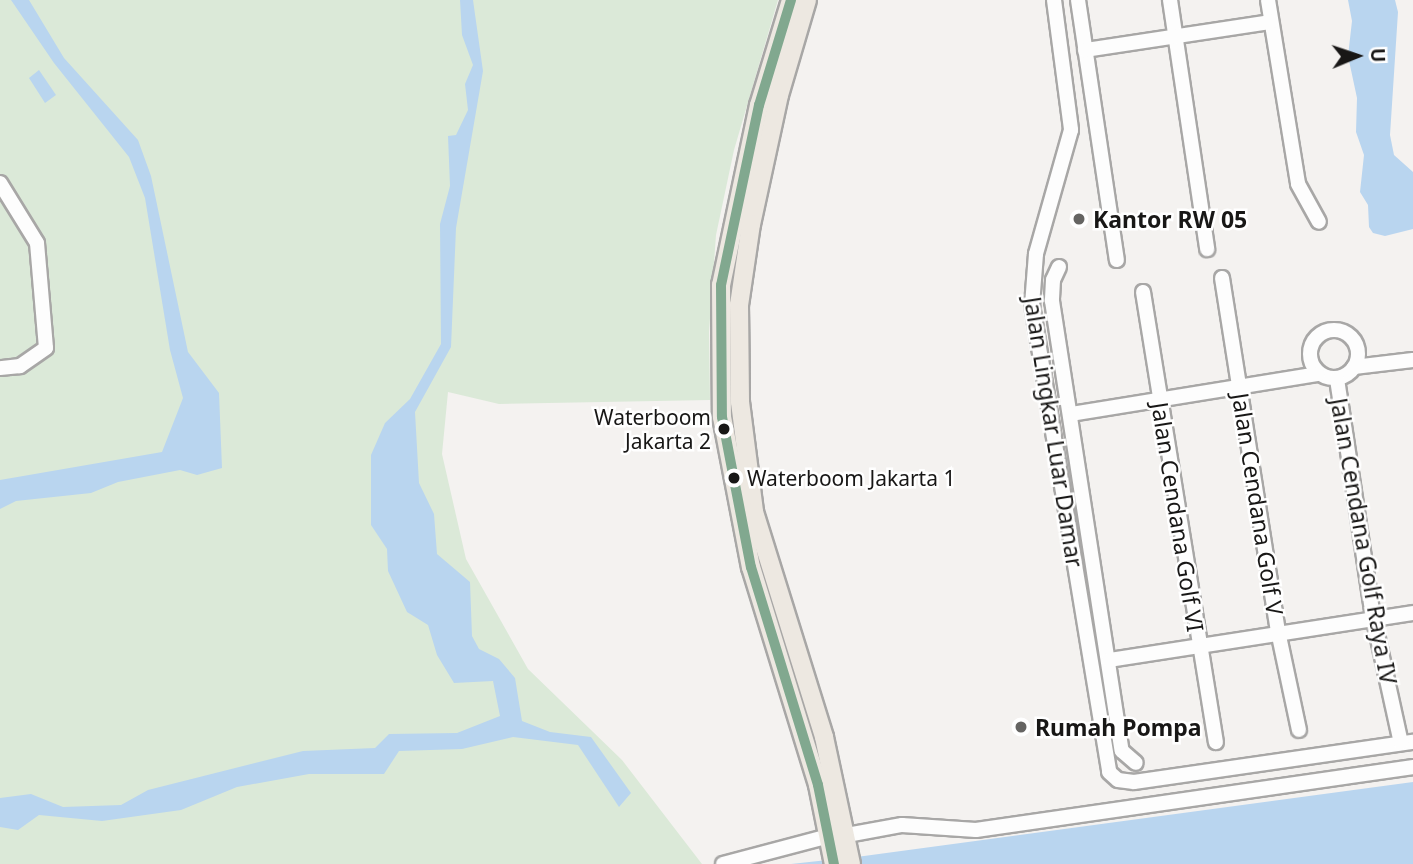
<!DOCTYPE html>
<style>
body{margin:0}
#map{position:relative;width:1413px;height:864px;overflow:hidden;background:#f4f2f0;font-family:"Noto Sans",sans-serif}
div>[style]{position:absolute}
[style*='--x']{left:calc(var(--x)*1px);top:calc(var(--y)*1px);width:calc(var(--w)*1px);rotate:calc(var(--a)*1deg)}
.green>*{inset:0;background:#dbe9d8}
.water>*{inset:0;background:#b9d5ef}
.roads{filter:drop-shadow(2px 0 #a8a7a6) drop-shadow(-2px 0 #a8a7a6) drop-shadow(0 2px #a8a7a6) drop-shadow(0 -2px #a8a7a6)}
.minor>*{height:14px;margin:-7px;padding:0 7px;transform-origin:7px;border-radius:7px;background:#fdfdfd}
.minor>.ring{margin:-7px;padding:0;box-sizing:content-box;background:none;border:14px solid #fdfdfd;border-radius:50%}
.major>*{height:18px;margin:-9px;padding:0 9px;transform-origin:9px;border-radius:9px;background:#ede8e1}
.bus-1>*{height:10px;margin:-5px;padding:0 5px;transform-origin:5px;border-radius:5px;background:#81a88f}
.dots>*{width:19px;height:19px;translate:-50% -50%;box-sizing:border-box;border:4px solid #fff;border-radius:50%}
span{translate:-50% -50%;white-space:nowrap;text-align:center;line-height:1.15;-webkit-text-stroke:5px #fff;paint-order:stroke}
.bus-label{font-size:21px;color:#181716}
.right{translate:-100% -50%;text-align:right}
.left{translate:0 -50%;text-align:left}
.poi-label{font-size:23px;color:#181716;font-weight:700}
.street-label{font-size:23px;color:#181716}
.north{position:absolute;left:1322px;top:21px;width:70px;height:70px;-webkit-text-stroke:5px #fff;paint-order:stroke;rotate:88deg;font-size:19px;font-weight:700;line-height:28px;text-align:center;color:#181716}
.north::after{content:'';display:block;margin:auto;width:24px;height:32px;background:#181716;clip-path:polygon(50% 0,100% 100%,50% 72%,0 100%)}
</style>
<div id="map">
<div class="green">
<i style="clip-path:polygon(0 0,778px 0,734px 150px,716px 235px,709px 332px,710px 400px,499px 404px,448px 392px,442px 454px,466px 559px,528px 669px,622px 760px,702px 864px,0 864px)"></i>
</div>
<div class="water">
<i style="clip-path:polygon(11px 0,29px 0,64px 58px,138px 140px,151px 176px,188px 352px,219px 393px,222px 468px,197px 475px,180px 470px,118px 482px,91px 493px,16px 501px,0 509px,0 480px,162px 452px,183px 398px,170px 350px,145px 198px,129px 157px,54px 63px)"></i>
<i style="clip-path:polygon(460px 0,473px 0,483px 71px,456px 228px,451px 347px,415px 412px,419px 483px,434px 514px,437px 554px,470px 582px,472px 636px,479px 649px,499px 659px,515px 678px,522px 721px,550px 732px,591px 737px,631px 793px,619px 807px,578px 745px,513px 737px,462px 749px,399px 751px,384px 774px,309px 774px,237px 787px,181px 810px,102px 821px,39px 815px,18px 830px,0 827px,0 798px,31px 794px,63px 807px,121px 805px,148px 790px,303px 751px,375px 748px,389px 734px,457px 733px,500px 716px,493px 681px,454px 683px,437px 655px,428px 625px,407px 612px,388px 571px,387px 549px,371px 525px,371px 455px,385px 423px,410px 399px,441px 344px,440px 224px,450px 186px,448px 136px,456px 135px,468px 110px,465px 84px,473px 65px,462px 35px)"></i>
<i style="clip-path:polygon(1348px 0,1395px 0,1398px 12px,1390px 135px,1394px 155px,1413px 172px,1413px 229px,1385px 236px,1373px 233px,1369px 227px,1368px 205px,1360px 192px,1364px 155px,1356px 132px,1357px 98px,1348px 56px,1352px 21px)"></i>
<i style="clip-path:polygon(39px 70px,56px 95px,45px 103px,29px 78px)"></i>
<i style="clip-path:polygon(1413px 782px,1413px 864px,791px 864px,864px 856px)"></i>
</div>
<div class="roads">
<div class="minor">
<i style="--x:1054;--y:0;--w:131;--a:82.5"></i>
<i style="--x:1071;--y:130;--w:129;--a:105.8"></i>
<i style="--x:1036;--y:254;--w:51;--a:94.5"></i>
<i style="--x:1032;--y:305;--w:473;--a:80.6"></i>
<i style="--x:1109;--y:772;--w:12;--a:42"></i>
<i style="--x:1118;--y:780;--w:16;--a:7"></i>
<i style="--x:1134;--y:782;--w:282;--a:-8.2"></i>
<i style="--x:1078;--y:0;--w:263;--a:81.5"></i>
<i style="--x:1170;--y:0;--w:252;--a:81.5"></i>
<i style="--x:1268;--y:0;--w:186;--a:80.7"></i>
<i style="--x:1298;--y:184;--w:43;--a:61.1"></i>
<i style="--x:1085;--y:50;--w:188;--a:-8.6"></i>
<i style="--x:0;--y:183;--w:70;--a:58.3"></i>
<i style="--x:37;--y:243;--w:105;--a:85.1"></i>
<i style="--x:46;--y:348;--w:32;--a:145"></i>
<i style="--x:20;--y:366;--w:20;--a:174"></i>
<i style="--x:1059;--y:267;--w:14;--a:115"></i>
<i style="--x:1053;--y:280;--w:21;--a:93"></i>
<i style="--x:1052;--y:301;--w:455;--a:81.2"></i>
<i style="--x:1122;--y:751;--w:18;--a:41"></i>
<i style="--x:1222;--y:278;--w:363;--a:81"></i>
<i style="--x:1279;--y:636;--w:96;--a:78"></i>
<i style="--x:1143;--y:292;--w:456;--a:80.8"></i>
<i class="ring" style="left:1310px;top:330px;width:34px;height:34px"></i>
<i style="--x:1354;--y:367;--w:59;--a:-6.8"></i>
<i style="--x:1337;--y:379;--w:240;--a:81.4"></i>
<i style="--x:1373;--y:616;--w:130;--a:77.6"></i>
<i style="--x:1071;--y:414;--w:250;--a:-9.2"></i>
<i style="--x:1109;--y:660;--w:308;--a:-8.8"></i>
<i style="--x:847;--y:835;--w:56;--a:-10.3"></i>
<i style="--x:902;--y:825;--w:74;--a:3.9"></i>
<i style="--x:976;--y:830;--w:442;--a:-8.2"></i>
<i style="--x:723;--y:864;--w:110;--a:-14.8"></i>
</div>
<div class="major">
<i style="--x:791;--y:0;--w:110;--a:106.9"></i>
<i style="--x:759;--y:105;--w:184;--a:101.9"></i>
<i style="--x:721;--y:285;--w:132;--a:89.6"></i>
<i style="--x:722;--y:417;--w:153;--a:79.1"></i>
<i style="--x:751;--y:567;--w:228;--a:72.9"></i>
<i style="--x:818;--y:785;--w:81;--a:78.6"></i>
<i style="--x:807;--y:0;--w:99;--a:106.4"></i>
<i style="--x:779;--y:95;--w:132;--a:102.2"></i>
<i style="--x:751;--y:224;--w:82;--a:98.4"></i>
<i style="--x:739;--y:305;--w:97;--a:89.4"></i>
<i style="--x:740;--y:402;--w:111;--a:82.7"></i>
<i style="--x:754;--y:512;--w:236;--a:72.7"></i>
<i style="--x:824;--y:737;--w:130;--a:78"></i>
</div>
</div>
<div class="bus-1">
<i style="--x:791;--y:0;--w:110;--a:106.9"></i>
<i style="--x:759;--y:105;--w:184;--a:101.9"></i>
<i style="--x:721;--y:285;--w:132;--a:89.6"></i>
<i style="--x:722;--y:417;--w:153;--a:79.1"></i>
<i style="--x:751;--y:567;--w:228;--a:72.9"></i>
<i style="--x:818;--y:785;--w:81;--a:78.6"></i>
</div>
<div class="dots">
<i style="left:1079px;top:219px;background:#656462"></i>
<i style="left:724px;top:429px;background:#181716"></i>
<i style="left:734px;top:478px;background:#181716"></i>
<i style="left:1021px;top:727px;background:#656462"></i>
</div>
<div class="bus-label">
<span class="right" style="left:711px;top:429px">Waterboom<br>Jakarta 2</span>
<span class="left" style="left:747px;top:478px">Waterboom Jakarta 1</span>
</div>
<div class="poi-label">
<span class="left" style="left:1093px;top:219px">Kantor RW 05</span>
<span class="left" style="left:1035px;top:727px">Rumah Pompa</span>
</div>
<div class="street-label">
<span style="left:1054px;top:432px;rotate:81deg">Jalan Lingkar Luar Damar</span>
<span style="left:1258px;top:504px;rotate:81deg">Jalan Cendana Golf V</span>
<span style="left:1178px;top:517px;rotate:81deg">Jalan Cendana Golf VI</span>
<span style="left:1364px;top:541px;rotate:80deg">Jalan Cendana Golf Raya IV</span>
</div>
<div class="north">U</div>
</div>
